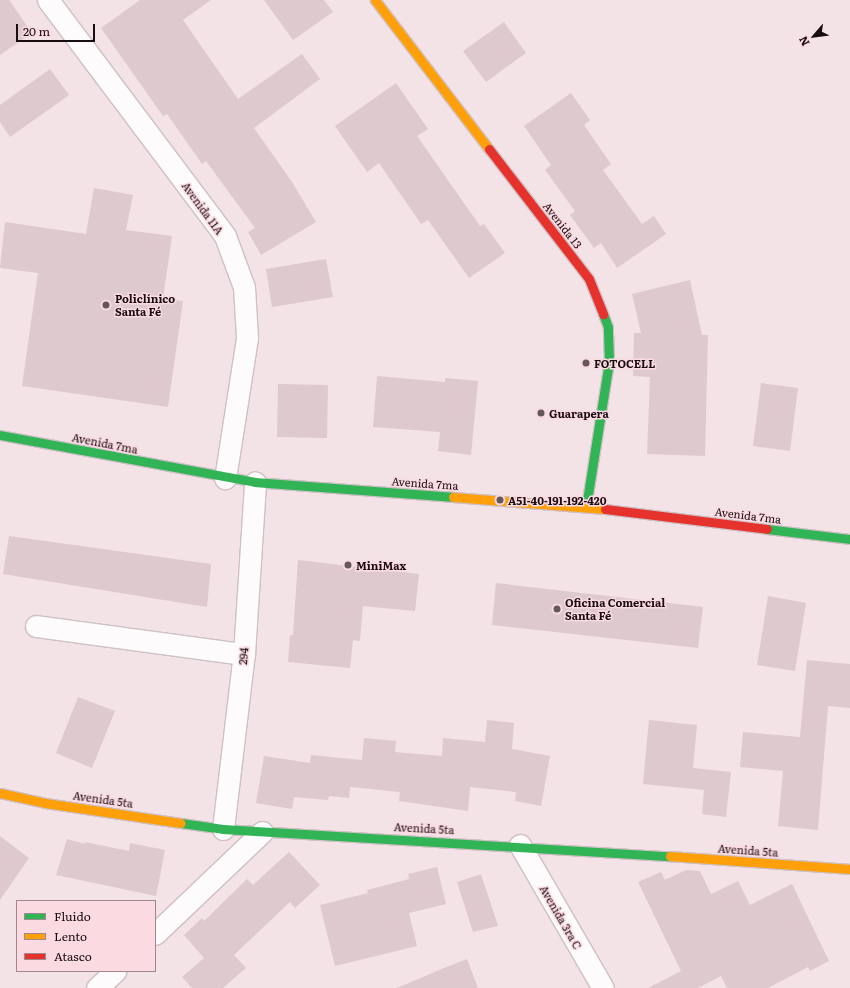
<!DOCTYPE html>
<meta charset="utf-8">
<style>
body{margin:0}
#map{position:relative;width:850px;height:988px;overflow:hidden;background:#f3e2e6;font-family:Literata,serif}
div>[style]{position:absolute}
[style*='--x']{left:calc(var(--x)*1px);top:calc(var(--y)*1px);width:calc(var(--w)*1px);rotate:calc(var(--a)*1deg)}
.building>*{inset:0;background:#ddc9ce}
.roads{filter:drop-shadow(1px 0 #cec0c3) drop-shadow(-1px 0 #cec0c3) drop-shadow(0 1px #cec0c3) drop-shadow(0 -1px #cec0c3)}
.street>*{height:21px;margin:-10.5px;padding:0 10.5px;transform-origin:10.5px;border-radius:10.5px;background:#fdfbfb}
.fast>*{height:9px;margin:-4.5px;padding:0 4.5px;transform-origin:4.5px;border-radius:4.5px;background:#30b455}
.slow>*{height:9px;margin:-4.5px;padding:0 4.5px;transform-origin:4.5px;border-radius:4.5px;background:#ff9f0a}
.jam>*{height:9px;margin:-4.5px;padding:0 4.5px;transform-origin:4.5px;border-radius:4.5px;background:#e5322d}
.dots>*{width:11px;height:11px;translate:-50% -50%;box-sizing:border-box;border:2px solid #fbdae2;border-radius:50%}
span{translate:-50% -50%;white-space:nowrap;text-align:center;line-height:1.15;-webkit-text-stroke:3px #fbdae2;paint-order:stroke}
.street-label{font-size:11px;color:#180d10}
.poi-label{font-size:11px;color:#180d10;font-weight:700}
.left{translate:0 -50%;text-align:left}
.legend{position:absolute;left:16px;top:900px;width:140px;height:72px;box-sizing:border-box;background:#fbdae2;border:1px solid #a0888e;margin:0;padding:5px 7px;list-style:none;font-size:12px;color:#180d10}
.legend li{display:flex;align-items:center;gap:8px;height:20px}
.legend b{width:20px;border:1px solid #a0888e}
.north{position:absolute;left:794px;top:16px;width:40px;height:40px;-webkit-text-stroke:3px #fbdae2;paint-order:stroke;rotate:242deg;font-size:11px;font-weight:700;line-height:16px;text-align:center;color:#180d10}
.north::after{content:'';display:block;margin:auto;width:14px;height:18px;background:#180d10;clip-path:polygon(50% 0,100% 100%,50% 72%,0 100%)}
.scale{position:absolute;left:16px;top:24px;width:79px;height:18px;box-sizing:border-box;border:2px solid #180d10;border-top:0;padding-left:5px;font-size:12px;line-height:14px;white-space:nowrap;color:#180d10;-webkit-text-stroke:3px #fbdae2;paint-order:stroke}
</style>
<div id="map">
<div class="building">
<i style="clip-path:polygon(0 0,9px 0,32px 33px,0 55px)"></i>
<i style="clip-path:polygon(140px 0,211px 0,183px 20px,238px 99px,302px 54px,320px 79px,254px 128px,292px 182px,316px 222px,261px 255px,248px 232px,255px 228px,206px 161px,202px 164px,167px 114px,163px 116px,101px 28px)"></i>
<i style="clip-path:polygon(264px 0,324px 0,333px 12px,293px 40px)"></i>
<i style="clip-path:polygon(504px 22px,526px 53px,486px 82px,463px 51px)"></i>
<i style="clip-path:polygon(50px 69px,69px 95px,10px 137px,0 122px,0 105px)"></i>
<i style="clip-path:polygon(396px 83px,428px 129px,417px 136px,480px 226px,484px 224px,505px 253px,469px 278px,428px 220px,421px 224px,379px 163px,367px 172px,335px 126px)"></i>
<i style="clip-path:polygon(571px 93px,590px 120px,584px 125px,611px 164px,603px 170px,642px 224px,654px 216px,666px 234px,617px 268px,601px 243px,594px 248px,570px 215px,575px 211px,545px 170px,551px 165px,524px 126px)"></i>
<i style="clip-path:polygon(94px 188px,133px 195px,126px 230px,172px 236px,163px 299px,183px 301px,168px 407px,22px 386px,38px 273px,0 268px,5px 222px,86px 234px)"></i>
<i style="clip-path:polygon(326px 259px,333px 297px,272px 307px,266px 269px)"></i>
<i style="clip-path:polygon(690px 280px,702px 335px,708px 335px,705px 456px,647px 454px,650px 377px,633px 376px,634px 333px,641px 333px,632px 294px)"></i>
<i style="clip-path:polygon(377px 376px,445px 382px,445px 378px,478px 381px,471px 455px,438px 451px,440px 432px,373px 427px)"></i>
<i style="clip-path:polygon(761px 383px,798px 388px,790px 451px,753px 446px)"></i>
<i style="clip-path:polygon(278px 384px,328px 385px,327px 438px,277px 437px)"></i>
<i style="clip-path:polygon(9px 536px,211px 564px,207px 607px,3px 574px)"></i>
<i style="clip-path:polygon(298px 560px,419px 574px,415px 611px,363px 606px,360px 641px,353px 640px,350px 668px,288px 662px,290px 635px,293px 635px)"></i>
<i style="clip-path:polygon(496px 583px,703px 607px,698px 648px,492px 625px)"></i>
<i style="clip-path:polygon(768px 596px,806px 603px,795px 671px,757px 665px)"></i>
<i style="clip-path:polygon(807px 660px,850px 664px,850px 708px,828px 706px,818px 830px,778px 826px,783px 771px,740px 767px,743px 732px,800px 737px)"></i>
<i style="clip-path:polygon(78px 697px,115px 711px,92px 768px,56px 753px)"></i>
<i style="clip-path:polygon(487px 720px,514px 723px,512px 749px,550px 756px,541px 806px,515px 801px,516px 792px,470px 787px,468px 811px,399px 801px,400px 792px,350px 787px,349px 798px,329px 796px,328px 800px,294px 797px,292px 809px,256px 803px,264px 756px,310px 763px,311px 755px,362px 760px,364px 738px,396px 741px,395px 752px,442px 756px,443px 738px,485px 742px)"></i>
<i style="clip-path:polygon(649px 720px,697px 725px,693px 768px,731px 772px,726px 817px,702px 814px,704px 790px,643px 784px)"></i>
<i style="clip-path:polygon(0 836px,29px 858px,0 900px)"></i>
<i style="clip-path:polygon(67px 839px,85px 844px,85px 842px,129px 851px,130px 843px,165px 850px,156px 896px,56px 875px)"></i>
<i style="clip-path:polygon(289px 852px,320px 885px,295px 908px,290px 902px,234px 955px,246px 968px,223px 988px,192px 988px,182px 977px,204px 958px,184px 935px,202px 918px,204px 921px,247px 879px,253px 885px)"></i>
<i style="clip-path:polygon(437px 867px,446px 904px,409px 913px,417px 946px,335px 966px,320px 905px,368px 893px,367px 890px,409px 879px,408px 874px)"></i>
<i style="clip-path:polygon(686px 870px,700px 871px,711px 894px,738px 881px,750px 905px,792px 884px,829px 961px,810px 971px,808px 967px,768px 988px,727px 988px,721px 976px,698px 988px,648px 988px,681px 971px,638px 882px,661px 872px,665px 880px)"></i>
<i style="clip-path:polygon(481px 874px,498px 926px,473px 932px,457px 882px)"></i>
<i style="clip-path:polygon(467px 959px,478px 988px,397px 988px,444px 968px)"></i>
</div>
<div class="roads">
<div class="street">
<i style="--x:48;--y:0;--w:295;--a:53.1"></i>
<i style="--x:225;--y:236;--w:54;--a:69.6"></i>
<i style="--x:244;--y:287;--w:51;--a:86.6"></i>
<i style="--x:247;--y:338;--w:142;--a:98.9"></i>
<i style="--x:36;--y:626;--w:210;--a:7.7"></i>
<i style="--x:223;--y:829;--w:176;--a:-83.2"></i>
<i style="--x:244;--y:654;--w:172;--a:-86.3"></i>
<i style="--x:520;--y:845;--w:165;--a:59.9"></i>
<i style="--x:155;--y:934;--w:148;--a:-43.6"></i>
<i style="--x:97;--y:988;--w:25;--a:-43"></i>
</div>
<div class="fast">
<i style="--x:0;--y:435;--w:259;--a:10.4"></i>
<i style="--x:255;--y:482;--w:199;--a:4.3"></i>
<i style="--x:586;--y:507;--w:148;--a:-81"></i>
<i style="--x:609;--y:361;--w:34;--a:-92"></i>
<i style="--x:608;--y:327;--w:14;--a:-111"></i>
<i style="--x:767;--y:529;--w:84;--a:6.9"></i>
<i style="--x:181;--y:823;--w:42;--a:8.1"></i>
<i style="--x:223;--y:829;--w:448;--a:3.5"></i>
</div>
<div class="slow">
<i style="--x:375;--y:0;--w:188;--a:52.6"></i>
<i style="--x:453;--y:497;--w:152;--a:4.5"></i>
<i style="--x:0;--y:793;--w:46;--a:12.5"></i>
<i style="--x:45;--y:803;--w:137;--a:8.4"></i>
<i style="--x:670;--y:856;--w:180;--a:4.1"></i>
</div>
<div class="jam">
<i style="--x:489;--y:149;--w:164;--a:52.4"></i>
<i style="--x:589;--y:279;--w:38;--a:68"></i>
<i style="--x:605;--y:509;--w:163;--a:7"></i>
</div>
</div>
<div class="dots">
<i style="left:106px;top:305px;background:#65585b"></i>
<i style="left:586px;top:363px;background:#65585b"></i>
<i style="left:541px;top:413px;background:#65585b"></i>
<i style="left:500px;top:500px;background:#65585b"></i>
<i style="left:348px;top:565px;background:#65585b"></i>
<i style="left:557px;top:609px;background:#65585b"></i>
</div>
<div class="street-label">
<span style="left:203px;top:208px;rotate:54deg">Avenida 11A</span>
<span style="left:563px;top:225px;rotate:52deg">Avenida 13</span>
<span style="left:105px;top:443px;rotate:11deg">Avenida 7ma</span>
<span style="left:425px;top:483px;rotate:4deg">Avenida 7ma</span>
<span style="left:748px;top:515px;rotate:7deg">Avenida 7ma</span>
<span style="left:243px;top:656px;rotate:-85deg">294</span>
<span style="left:103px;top:799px;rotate:8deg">Avenida 5ta</span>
<span style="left:424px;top:828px;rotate:3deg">Avenida 5ta</span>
<span style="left:748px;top:850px;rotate:4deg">Avenida 5ta</span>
<span style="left:561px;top:917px;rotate:60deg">Avenida 3ra C</span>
</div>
<div class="poi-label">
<span class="left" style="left:115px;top:305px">Policlínico<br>Santa Fé</span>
<span class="left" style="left:594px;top:363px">FOTOCELL</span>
<span class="left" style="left:549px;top:413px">Guarapera</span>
<span class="left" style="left:508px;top:500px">A51-40-191-192-420</span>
<span class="left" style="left:356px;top:565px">MiniMax</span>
<span class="left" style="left:565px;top:609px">Oficina Comercial<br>Santa Fé</span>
</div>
<ul class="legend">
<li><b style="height:5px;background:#30b455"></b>Fluido</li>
<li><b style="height:5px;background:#ff9f0a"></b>Lento</li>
<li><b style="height:5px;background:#e5322d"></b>Atasco</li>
</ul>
<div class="north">N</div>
<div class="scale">20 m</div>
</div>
